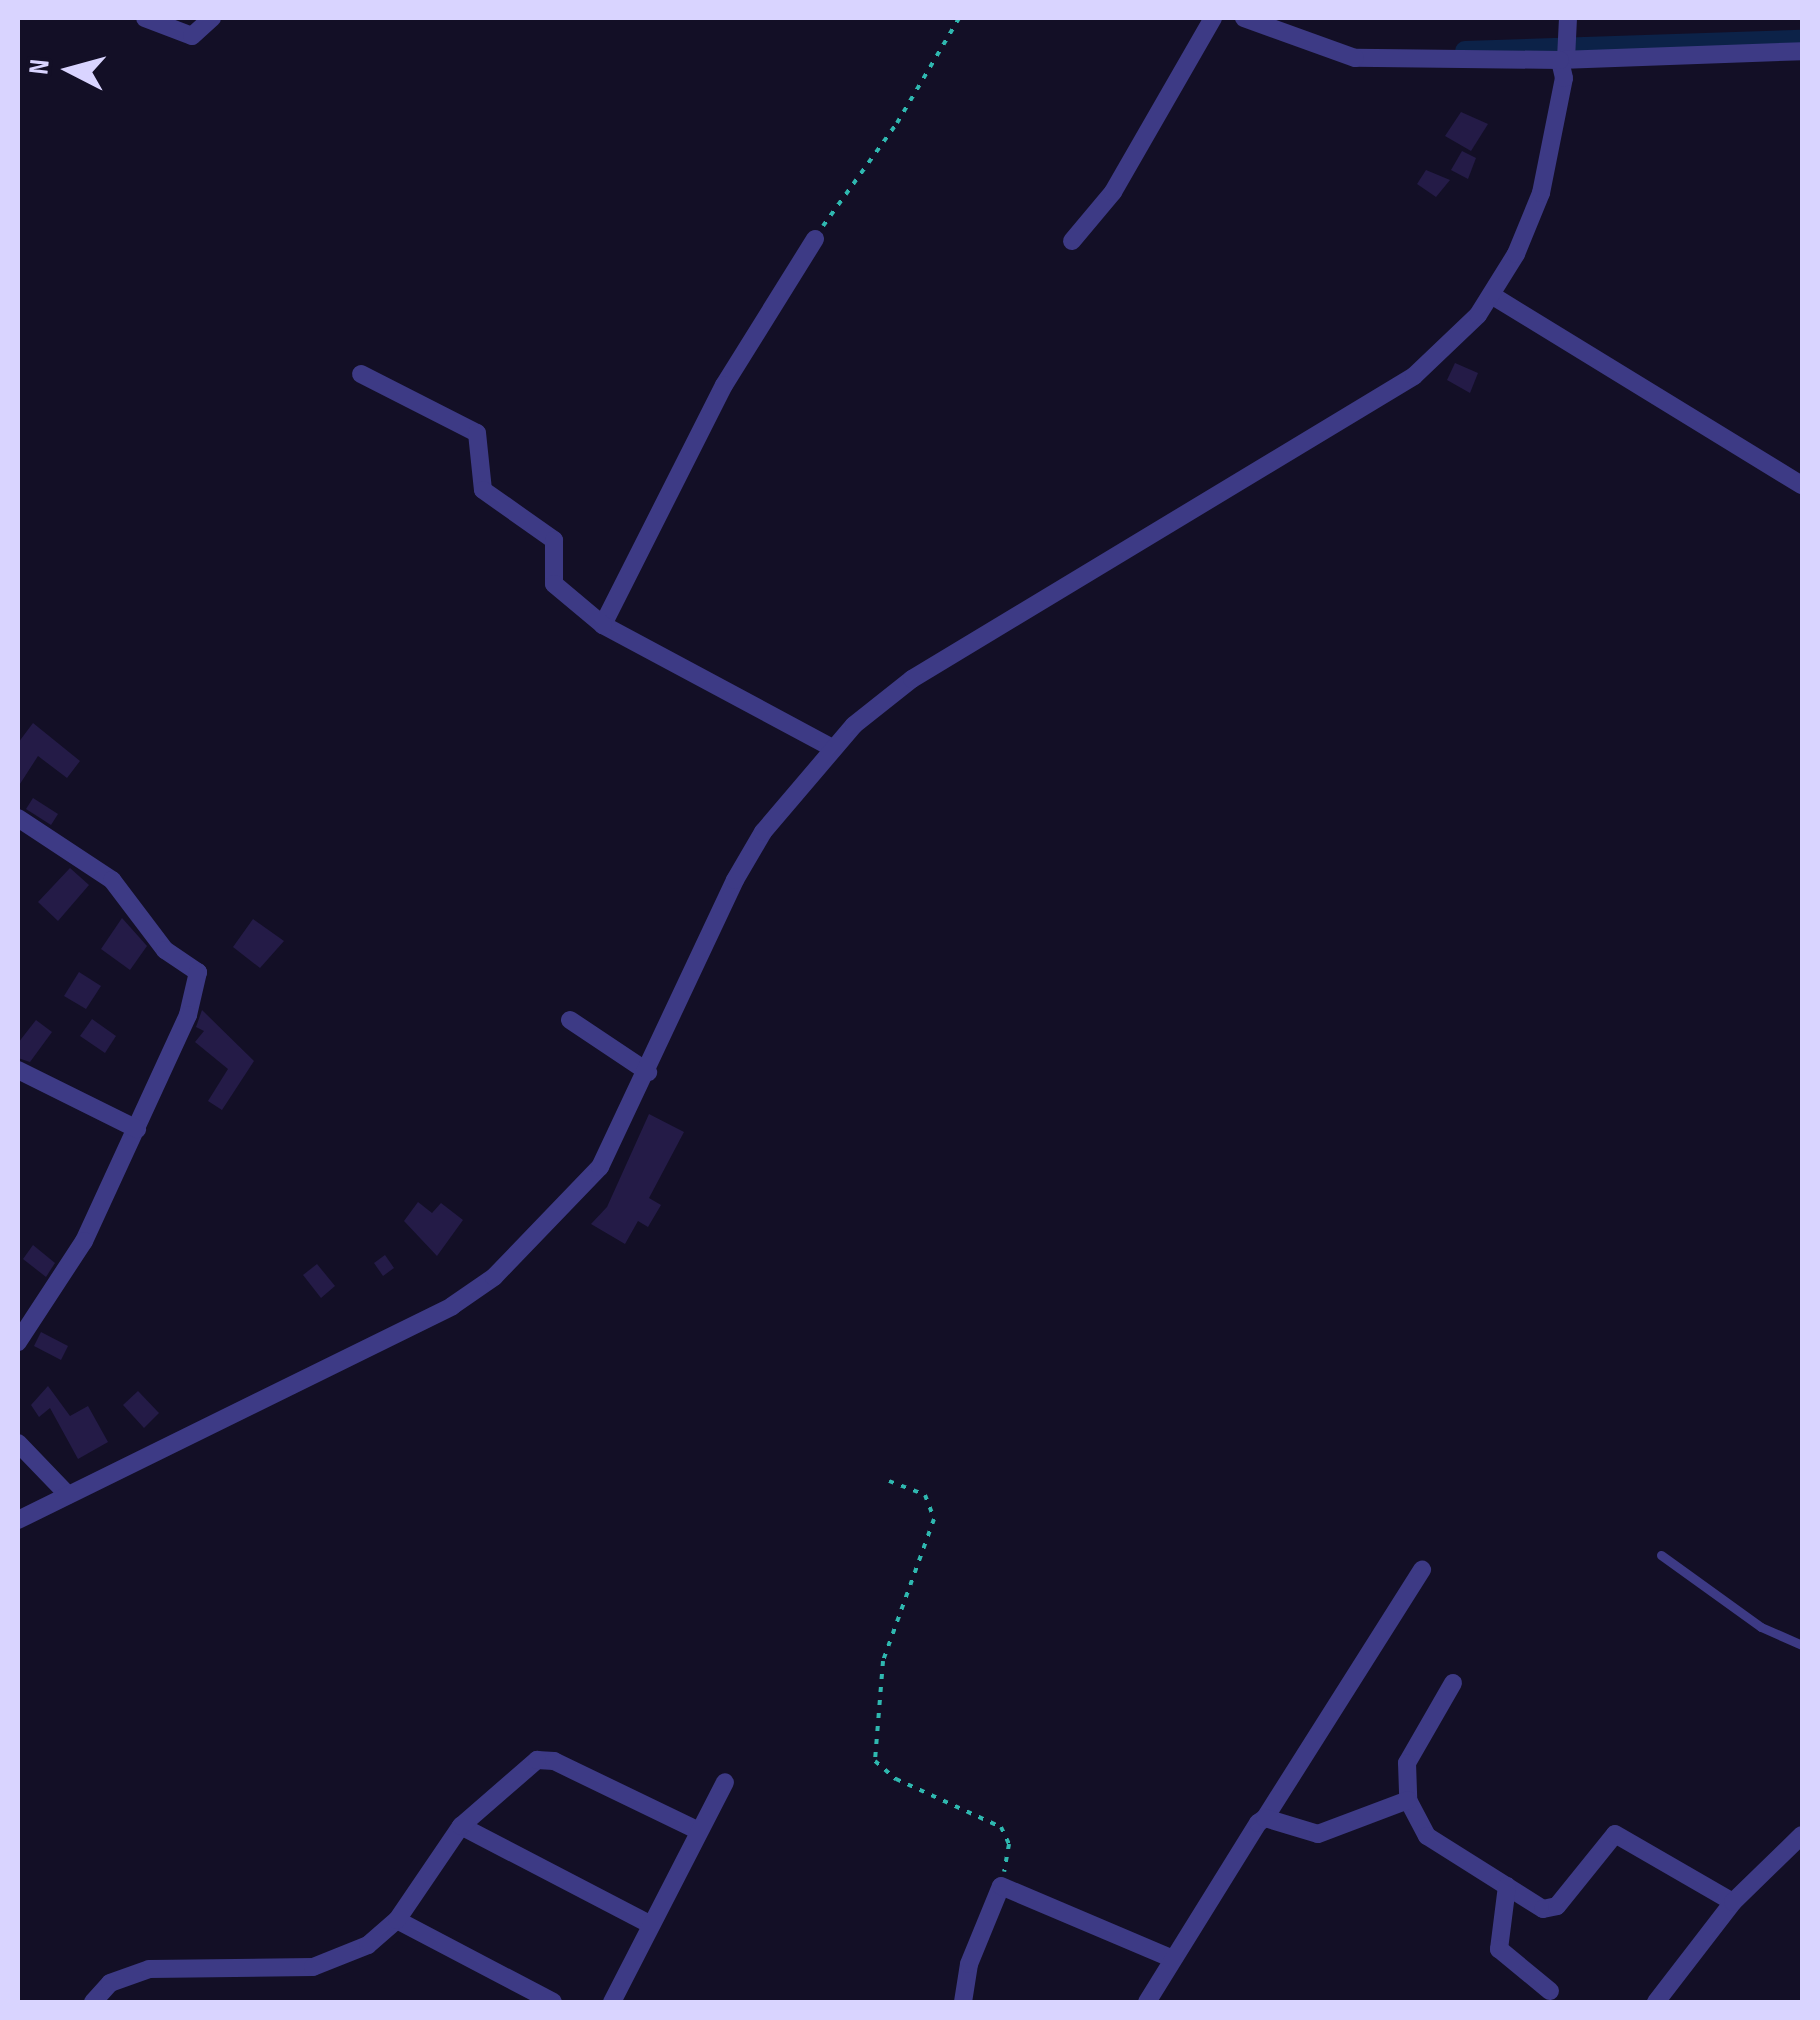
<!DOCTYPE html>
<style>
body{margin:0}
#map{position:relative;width:1820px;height:2020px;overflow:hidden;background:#130f26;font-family:"Sofia Sans Condensed",sans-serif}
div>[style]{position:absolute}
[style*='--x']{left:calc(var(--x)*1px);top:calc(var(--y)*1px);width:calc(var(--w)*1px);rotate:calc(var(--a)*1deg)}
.canal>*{height:20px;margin:-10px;padding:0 10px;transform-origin:10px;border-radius:10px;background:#0c2248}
.building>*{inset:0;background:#241b47}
.path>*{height:4px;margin-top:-2px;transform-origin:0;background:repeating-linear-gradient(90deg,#2fb8b0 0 5px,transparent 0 13px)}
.service>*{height:9px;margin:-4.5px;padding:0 4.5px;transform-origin:4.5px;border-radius:4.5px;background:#3d3a85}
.minor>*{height:18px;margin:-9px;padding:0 9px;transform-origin:9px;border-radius:9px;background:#3d3a85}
span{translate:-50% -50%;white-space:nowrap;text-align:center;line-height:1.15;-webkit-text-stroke:8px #130f26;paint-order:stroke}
.frame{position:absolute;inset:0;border:20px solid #d9d4ff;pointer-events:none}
.north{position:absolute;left:20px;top:20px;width:100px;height:100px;-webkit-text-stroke:8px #130f26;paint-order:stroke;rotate:276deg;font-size:28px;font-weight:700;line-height:40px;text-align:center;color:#d9d4ff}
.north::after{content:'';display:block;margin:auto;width:35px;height:45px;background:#d9d4ff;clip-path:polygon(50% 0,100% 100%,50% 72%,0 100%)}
</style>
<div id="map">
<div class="canal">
<i style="--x:1465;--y:51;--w:337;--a:-1.9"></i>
</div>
<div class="building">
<i style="clip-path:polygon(1461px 112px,1488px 124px,1471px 151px,1445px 136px)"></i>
<i style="clip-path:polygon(1462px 151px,1476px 158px,1468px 179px,1451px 170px)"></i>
<i style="clip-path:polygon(1426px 170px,1450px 180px,1436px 197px,1417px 184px)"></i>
<i style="clip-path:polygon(1455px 363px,1478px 373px,1470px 393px,1447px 380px)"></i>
<i style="clip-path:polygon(33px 723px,80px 761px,67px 778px,38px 756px,18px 787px,18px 743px)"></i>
<i style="clip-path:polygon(33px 798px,58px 814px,51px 825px,26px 809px)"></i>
<i style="clip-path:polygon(70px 868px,89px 885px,58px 921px,38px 902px)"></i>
<i style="clip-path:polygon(122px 918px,147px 946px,130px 970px,101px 949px)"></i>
<i style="clip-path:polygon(253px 919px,284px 941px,260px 968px,233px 947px)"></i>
<i style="clip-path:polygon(79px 972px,101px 986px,86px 1009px,64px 996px)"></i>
<i style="clip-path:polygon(202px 1010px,254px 1061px,222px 1110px,208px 1101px,228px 1069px,195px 1042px,204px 1031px,196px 1027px)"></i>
<i style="clip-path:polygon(92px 1019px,116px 1036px,105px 1053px,80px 1036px)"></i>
<i style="clip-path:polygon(36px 1020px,52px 1032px,30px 1062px,18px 1058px,18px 1043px)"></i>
<i style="clip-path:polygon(649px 1114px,684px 1132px,649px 1198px,661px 1205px,648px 1227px,638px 1221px,625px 1244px,591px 1224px,607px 1207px)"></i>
<i style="clip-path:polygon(418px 1202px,432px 1213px,441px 1203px,463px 1220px,437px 1256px,404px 1221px)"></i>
<i style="clip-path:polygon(33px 1245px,55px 1263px,46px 1277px,23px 1259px)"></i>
<i style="clip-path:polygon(385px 1255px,394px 1268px,383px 1276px,374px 1263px)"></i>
<i style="clip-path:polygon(317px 1264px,335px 1286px,321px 1298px,303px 1275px)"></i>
<i style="clip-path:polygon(41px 1332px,68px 1346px,61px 1360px,34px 1346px)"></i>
<i style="clip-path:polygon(48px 1386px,70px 1416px,88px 1406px,108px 1442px,78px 1459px,50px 1408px,39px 1417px,31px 1405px)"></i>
<i style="clip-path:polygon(138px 1391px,159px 1413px,144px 1428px,123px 1405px)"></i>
</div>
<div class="path">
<i style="--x:823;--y:226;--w:127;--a:-54.3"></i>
<i style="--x:897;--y:123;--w:122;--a:-59.4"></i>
<i style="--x:889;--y:1481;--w:39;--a:21"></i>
<i style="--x:925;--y:1495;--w:26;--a:69"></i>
<i style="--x:934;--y:1519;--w:151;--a:109.8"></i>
<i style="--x:883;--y:1661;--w:100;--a:94.6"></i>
<i style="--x:875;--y:1761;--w:28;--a:41"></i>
<i style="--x:896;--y:1779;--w:115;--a:24.6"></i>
<i style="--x:1001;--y:1827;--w:19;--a:65"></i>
<i style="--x:1009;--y:1844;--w:28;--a:100"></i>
</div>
<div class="service">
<i style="--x:1661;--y:1555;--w:123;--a:35.8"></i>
<i style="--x:1761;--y:1627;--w:45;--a:23.7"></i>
</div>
<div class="minor">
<i style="--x:145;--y:18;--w:50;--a:21"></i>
<i style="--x:192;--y:36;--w:27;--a:-42"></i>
<i style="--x:1566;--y:59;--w:41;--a:-87.2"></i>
<i style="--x:1560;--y:60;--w:242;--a:-2.1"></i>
<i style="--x:815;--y:239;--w:172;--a:121.9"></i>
<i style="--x:724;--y:385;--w:269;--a:116.8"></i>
<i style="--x:603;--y:625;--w:260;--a:28.2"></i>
<i style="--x:1072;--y:241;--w:64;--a:-50.1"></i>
<i style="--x:1113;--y:192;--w:201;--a:-60.1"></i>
<i style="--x:1493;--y:296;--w:362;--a:31.5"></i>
<i style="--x:361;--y:374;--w:130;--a:27"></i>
<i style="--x:477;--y:433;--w:57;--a:84"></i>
<i style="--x:483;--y:490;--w:87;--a:35.2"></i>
<i style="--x:554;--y:540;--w:44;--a:90"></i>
<i style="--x:554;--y:584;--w:64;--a:39.9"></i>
<i style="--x:18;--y:818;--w:113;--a:33.4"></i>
<i style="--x:112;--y:880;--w:88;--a:52.9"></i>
<i style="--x:165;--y:950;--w:40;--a:34"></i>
<i style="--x:198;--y:972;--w:44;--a:103.1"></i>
<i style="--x:188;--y:1015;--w:249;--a:114.7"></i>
<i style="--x:84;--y:1241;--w:121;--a:123.2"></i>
<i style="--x:570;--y:1020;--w:94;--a:33.7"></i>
<i style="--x:18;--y:1070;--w:133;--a:26.4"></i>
<i style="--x:18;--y:1443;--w:72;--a:46.1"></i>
<i style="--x:18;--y:1520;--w:484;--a:-26.2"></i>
<i style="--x:452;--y:1306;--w:51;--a:-34.6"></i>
<i style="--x:494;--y:1277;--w:153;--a:-46.1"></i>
<i style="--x:600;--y:1167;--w:317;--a:-64.8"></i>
<i style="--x:735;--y:880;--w:56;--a:-59.7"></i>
<i style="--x:763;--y:832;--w:140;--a:-49.6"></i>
<i style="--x:854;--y:725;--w:74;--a:-38.4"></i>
<i style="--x:912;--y:679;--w:586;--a:-31.11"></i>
<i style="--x:1414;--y:376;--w:88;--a:-43.6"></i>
<i style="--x:1478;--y:315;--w:72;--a:-58.1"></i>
<i style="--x:1516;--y:254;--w:66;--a:-67.7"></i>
<i style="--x:1541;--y:193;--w:117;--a:-78.7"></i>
<i style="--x:1564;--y:78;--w:18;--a:-103"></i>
<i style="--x:1560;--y:60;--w:205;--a:-179.4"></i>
<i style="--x:1355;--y:58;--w:118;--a:-160.2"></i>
<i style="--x:1453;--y:1683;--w:92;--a:119.9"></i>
<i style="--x:1407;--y:1763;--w:37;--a:88"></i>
<i style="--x:1408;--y:1800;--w:41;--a:62.2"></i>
<i style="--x:1427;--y:1836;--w:137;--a:32.2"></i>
<i style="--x:1543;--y:1909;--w:14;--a:-12"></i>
<i style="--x:1557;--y:1906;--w:92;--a:-51.1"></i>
<i style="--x:1615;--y:1834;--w:136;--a:30"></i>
<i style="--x:1265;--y:1818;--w:294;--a:-57.7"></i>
<i style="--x:461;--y:1826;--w:214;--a:27.5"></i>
<i style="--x:1507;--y:1886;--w:64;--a:97.2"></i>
<i style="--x:1499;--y:1949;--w:66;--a:39.5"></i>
<i style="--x:397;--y:1920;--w:176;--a:27.7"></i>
<i style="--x:93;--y:2002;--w:25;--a:-48"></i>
<i style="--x:110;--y:1983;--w:41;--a:-19.7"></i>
<i style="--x:149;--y:1969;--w:164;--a:-0.7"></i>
<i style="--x:313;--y:1967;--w:59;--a:-21.8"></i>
<i style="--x:368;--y:1945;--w:38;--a:-41"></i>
<i style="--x:397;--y:1920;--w:114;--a:-55.8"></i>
<i style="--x:461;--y:1826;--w:101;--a:-41"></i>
<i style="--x:537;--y:1760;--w:17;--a:3"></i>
<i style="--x:554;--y:1761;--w:159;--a:25.8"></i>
<i style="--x:612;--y:2002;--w:247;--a:-62.8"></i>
<i style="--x:963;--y:2002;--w:38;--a:-81"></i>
<i style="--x:969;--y:1964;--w:84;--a:-67.7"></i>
<i style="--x:1001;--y:1886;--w:185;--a:23"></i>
<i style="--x:1147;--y:2002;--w:211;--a:-58.2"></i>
<i style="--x:1258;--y:1823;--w:9;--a:-36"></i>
<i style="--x:1265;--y:1818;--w:55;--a:16.8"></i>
<i style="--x:1318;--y:1834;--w:96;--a:-20.7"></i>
<i style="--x:1656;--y:2002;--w:126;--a:-52.4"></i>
<i style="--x:1733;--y:1902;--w:96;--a:-44.2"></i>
</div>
<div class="frame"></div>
<div class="north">N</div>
</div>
